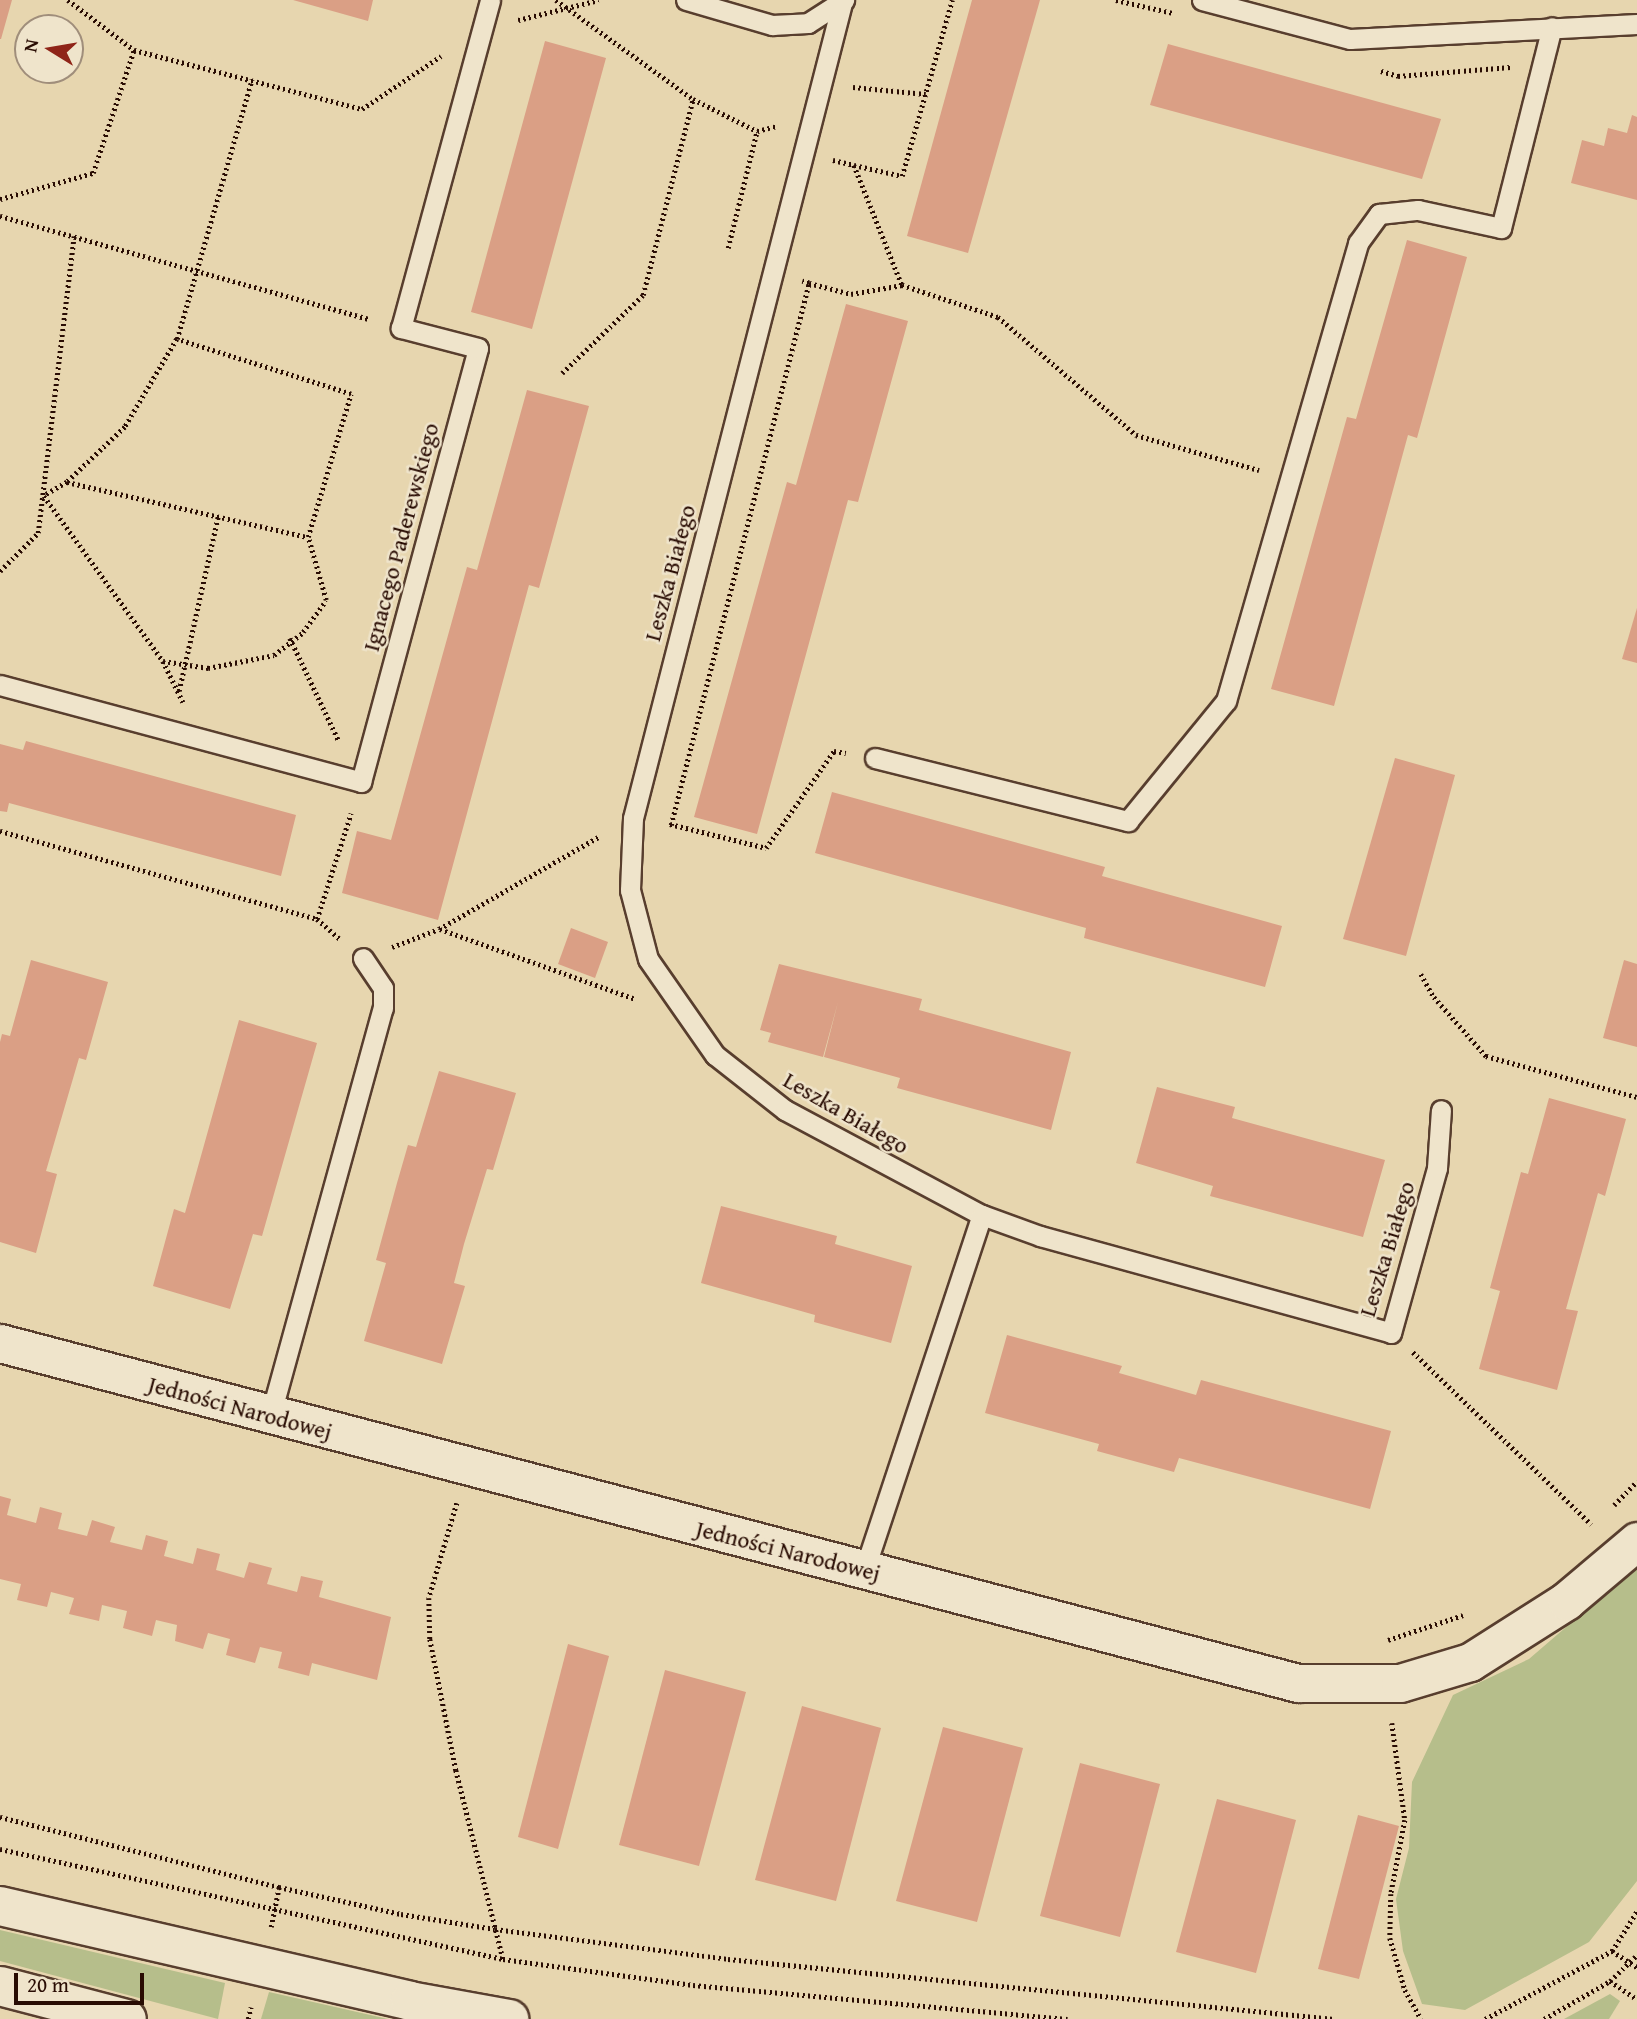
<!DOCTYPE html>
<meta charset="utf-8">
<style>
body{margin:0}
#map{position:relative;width:1637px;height:2019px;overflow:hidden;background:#e7d6af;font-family:"Gentium Book Plus",serif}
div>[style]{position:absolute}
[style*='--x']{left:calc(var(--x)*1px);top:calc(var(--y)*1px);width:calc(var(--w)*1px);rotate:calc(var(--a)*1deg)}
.green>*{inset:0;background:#b6be8b}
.building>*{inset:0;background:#da9f85}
.path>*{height:4.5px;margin-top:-2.25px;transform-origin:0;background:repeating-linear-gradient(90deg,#290c03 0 2px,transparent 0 5.5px)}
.roads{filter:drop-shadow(2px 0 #583e2e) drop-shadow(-2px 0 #583e2e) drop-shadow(0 2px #583e2e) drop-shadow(0 -2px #583e2e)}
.lane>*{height:19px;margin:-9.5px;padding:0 9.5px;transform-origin:9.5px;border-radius:9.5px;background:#efe4cb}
.street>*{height:37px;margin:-18.5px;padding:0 18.5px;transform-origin:18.5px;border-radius:18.5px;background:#efe4cb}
.secondary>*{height:38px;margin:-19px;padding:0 19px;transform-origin:19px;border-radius:19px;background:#efe4cb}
span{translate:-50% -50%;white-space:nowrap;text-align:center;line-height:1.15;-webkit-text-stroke:5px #efe4cb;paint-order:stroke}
.street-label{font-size:23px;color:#290c03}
.north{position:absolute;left:14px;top:14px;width:70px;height:70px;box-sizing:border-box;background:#efe4cb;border:2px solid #a08e7b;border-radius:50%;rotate:281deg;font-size:19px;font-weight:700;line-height:28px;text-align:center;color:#290c03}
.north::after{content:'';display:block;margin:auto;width:24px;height:32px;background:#8f2418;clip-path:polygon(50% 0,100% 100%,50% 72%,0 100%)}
.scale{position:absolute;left:14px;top:1973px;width:130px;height:32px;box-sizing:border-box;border:4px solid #290c03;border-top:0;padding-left:9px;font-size:21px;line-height:24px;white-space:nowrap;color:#290c03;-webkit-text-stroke:5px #efe4cb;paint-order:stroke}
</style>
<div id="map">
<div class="green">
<i style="clip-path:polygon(1637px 1566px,1637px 1881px,1589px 1942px,1465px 2010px,1422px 2004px,1403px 1951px,1396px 1899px,1409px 1848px,1412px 1782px,1453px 1695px,1529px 1659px)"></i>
<i style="clip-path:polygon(0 1930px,225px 1983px,218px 2019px,0 1961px)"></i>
<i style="clip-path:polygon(269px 1992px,388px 2019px,261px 2019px)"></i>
<i style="clip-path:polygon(1610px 1994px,1620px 2001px,1609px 2019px,1564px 2019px)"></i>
</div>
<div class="building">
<i style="clip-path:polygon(0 0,12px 0,1px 39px,0 39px)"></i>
<i style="clip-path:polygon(293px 0,373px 0,368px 21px)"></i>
<i style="clip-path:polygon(972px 0,1040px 0,968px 253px,907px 236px)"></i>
<i style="clip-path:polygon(545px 41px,606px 58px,532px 329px,471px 312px)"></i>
<i style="clip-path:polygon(1168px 44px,1441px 119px,1422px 179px,1150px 105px)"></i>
<i style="clip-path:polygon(1632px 115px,1637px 117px,1637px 200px,1571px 183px,1582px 140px,1604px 146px,1608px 128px,1627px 133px)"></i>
<i style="clip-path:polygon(1407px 240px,1467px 257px,1417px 438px,1408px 435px,1334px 706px,1271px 689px,1347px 417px,1356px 419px)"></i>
<i style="clip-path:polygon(846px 304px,908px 321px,858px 502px,848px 500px,757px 834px,694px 817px,787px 482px,796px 485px)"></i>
<i style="clip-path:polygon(527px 390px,589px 406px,539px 588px,529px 585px,438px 920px,342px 893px,357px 831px,391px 840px,467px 567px,477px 570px)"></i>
<i style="clip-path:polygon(1637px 608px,1637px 663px,1622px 659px)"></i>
<i style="clip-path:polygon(26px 741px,296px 815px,281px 876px,9px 803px,7px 812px,0 811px,0 744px,23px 750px)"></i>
<i style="clip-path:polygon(1395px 758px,1455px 775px,1406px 956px,1343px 939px)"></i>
<i style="clip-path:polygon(832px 792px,1105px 867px,1102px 876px,1282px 926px,1265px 987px,1084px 938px,1086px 928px,815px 853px)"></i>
<i style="clip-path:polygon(571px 928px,608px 942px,595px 978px,558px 964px)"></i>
<i style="clip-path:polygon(31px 960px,108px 982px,86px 1060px,79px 1058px,46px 1171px,57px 1174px,36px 1253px,0 1242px,0 1042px,2px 1034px,10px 1036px)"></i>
<i style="clip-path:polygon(1624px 960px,1637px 964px,1637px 1047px,1603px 1038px)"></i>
<i style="clip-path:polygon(779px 964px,922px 999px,919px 1010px,1071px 1052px,1051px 1130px,897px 1088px,900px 1078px,824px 1057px,838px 1002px,823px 1057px,768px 1042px,771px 1033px,760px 1030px)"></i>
<i style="clip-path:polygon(239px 1020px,317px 1043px,262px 1236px,253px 1234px,230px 1309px,153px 1286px,174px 1209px,185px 1213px)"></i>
<i style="clip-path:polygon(439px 1071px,516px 1093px,493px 1170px,487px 1169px,464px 1244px,454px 1283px,465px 1286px,442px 1364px,364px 1341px,386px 1263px,376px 1260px,397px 1183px,408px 1145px,416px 1147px)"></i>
<i style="clip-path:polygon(1157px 1087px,1235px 1107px,1232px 1118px,1385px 1160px,1363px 1237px,1210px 1196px,1213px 1186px,1136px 1163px)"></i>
<i style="clip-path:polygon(1549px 1098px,1626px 1119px,1605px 1196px,1598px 1193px,1566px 1309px,1578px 1311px,1557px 1390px,1479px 1369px,1500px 1291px,1490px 1288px,1521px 1172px,1528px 1174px)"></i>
<i style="clip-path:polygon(721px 1206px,837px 1236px,835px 1244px,912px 1266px,891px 1343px,814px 1322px,815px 1315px,701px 1283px)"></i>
<i style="clip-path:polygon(1007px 1335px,1122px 1366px,1119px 1373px,1196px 1395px,1201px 1380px,1391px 1431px,1370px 1509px,1179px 1458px,1174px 1472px,1097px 1451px,1099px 1444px,985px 1413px)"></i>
<i style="clip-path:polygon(0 1496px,11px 1499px,7px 1515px,36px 1523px,40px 1507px,62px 1513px,58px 1529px,87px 1536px,92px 1520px,115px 1527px,110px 1542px,142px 1550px,146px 1535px,168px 1541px,164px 1556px,193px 1564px,197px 1548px,220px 1554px,216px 1570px,244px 1578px,249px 1562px,272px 1568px,267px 1584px,297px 1592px,301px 1576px,323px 1581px,319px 1597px,391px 1617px,377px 1680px,312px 1663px,309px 1676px,278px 1668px,282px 1652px,260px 1647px,255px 1663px,226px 1655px,230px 1639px,208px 1633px,203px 1649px,175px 1641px,177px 1625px,156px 1620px,152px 1636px,123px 1628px,127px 1611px,102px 1605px,99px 1621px,69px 1614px,74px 1598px,51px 1592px,47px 1607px,17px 1600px,21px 1584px,0 1579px)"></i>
<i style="clip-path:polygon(568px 1644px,609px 1656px,558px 1849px,518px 1837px)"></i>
<i style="clip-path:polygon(665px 1670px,746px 1692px,699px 1866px,619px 1845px)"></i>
<i style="clip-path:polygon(802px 1706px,881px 1728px,836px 1901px,755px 1880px)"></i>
<i style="clip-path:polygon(943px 1727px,1023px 1748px,977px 1922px,896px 1901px)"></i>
<i style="clip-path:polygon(1080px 1763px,1160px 1784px,1120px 1937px,1040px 1916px)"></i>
<i style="clip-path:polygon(1217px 1799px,1296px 1820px,1256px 1973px,1176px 1952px)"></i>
<i style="clip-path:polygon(1358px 1815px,1399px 1826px,1359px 1979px,1318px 1969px)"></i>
</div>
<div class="path">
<i style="--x:68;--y:0;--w:83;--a:37.1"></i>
<i style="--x:134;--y:50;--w:236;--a:14.5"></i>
<i style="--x:362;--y:109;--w:95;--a:-33.9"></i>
<i style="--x:556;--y:0;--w:169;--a:35.9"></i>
<i style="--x:693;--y:99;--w:72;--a:26.6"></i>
<i style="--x:757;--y:131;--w:21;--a:-14"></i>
<i style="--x:1116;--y:0;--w:58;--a:12.8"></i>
<i style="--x:518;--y:20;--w:83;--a:-13.9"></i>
<i style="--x:1381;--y:71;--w:18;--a:16"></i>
<i style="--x:1398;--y:76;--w:113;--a:-4.6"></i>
<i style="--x:853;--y:87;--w:73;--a:5.5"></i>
<i style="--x:833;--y:160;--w:22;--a:13"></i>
<i style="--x:854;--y:165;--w:129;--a:68.2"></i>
<i style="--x:902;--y:285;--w:101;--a:18.4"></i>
<i style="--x:998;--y:317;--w:182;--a:40.5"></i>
<i style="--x:1136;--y:435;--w:128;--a:15.9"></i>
<i style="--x:854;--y:165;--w:49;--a:12.9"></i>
<i style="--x:902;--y:176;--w:183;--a:-74.1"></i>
<i style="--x:0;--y:199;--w:97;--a:-15.6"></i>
<i style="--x:93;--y:173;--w:130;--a:-71.6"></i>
<i style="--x:0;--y:216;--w:384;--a:15.6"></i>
<i style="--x:728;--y:248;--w:121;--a:-76.1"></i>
<i style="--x:809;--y:283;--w:43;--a:14.7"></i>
<i style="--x:851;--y:294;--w:52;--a:-10"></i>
<i style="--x:177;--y:339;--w:102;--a:120.6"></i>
<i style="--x:125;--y:427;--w:80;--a:136.5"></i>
<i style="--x:67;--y:482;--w:27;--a:149"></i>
<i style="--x:44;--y:496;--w:203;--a:54.2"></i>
<i style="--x:163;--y:661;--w:46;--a:64"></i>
<i style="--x:562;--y:373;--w:112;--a:-43.9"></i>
<i style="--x:643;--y:295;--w:202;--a:-75.7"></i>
<i style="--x:67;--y:482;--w:247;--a:12.9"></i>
<i style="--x:0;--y:571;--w:54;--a:-45"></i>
<i style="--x:38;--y:533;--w:299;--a:-83.1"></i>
<i style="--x:290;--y:638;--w:114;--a:64.6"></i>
<i style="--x:163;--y:661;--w:46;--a:8.8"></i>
<i style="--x:208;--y:668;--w:67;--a:-11.1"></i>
<i style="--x:274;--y:655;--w:37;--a:-38"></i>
<i style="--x:303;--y:632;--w:39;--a:-54"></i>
<i style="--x:326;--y:600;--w:66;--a:-105.9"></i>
<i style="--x:308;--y:537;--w:149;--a:-73.3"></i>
<i style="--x:351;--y:394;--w:182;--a:-162.5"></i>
<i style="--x:177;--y:339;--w:270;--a:-73.9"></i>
<i style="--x:179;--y:691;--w:179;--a:-77.4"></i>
<i style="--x:670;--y:824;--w:99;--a:14"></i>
<i style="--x:766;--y:848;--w:118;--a:-55"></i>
<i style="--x:834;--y:751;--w:12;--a:9"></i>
<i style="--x:671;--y:825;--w:559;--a:-75.72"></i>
<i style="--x:809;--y:283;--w:7;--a:-164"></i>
<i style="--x:0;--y:831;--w:329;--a:15.5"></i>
<i style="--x:317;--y:919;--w:111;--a:-72.2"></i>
<i style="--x:317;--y:919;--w:30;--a:41"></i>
<i style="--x:440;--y:929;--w:208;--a:19.7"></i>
<i style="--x:392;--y:947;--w:50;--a:-21"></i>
<i style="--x:439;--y:929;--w:186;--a:-30"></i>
<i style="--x:1421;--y:974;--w:26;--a:61"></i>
<i style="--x:1434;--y:997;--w:79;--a:48.6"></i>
<i style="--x:1486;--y:1056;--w:156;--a:15.2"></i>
<i style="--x:1413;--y:1352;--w:248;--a:44"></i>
<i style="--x:457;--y:1503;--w:99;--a:106.4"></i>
<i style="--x:429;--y:1598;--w:41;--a:88.6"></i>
<i style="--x:430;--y:1639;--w:134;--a:78.8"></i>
<i style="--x:456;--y:1770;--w:195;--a:76"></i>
<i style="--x:1614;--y:1505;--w:33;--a:-46"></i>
<i style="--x:1388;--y:1640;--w:79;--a:-18.4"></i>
<i style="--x:1392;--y:1723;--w:98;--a:82.4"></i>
<i style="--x:1405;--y:1820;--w:75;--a:100.7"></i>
<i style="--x:1391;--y:1894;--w:44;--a:91.3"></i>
<i style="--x:1390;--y:1938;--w:54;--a:73.9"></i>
<i style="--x:1405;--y:1990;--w:33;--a:61"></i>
<i style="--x:0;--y:1817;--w:288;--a:14.1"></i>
<i style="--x:279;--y:1887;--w:125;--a:12.5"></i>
<i style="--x:401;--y:1914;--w:95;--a:9.1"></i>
<i style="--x:495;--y:1929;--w:235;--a:7.3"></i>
<i style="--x:728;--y:1959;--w:609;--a:5.65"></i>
<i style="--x:0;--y:1849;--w:515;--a:12.34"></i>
<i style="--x:503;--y:1959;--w:192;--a:7.8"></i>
<i style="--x:693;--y:1985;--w:376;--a:5.2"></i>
<i style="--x:271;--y:1927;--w:41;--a:-78.7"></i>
<i style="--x:1612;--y:1951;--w:47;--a:-58"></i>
<i style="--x:1610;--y:1981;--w:32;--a:34"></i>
<i style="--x:248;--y:2019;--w:12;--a:-76"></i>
<i style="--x:1485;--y:2019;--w:144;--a:-28.2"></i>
<i style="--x:1612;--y:1951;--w:30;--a:33"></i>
<i style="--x:1544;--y:2019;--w:76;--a:-29.9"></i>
<i style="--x:1610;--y:1981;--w:37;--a:-44"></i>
</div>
<div class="roads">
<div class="lane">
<i style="--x:686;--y:0;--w:90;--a:16.2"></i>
<i style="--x:772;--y:25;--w:36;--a:-3"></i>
<i style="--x:808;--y:23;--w:43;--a:-32.6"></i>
<i style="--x:1202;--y:0;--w:153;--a:14.8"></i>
<i style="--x:1350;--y:39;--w:287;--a:-3"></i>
<i style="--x:842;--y:3;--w:841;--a:104.38"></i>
<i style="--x:633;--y:818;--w:72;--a:92.4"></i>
<i style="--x:630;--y:890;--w:71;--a:75.4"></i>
<i style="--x:648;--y:959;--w:117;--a:55.1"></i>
<i style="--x:715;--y:1055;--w:89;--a:38.2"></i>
<i style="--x:785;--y:1110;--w:223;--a:28.1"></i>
<i style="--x:982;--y:1215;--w:62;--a:19.9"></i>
<i style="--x:1040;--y:1236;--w:364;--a:15.4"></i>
<i style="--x:1391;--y:1333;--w:171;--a:-74.4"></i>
<i style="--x:1437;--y:1168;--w:58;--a:-86.1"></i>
<i style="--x:0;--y:685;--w:374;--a:15"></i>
<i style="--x:361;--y:782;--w:449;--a:-74.9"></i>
<i style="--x:478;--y:348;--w:80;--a:-165.4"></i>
<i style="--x:401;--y:328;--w:340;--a:-74.8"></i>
<i style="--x:875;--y:758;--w:261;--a:14"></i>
<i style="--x:1128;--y:821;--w:155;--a:-50.8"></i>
<i style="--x:1226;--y:701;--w:477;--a:-73.9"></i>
<i style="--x:1358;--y:243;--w:36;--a:-54"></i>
<i style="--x:1379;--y:214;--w:39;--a:-6"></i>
<i style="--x:1418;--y:210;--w:85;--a:12.2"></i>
<i style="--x:1501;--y:228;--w:207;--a:-75.8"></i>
<i style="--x:270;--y:1417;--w:424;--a:-74.6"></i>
<i style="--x:383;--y:1008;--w:20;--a:-90"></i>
<i style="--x:383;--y:988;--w:36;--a:-124"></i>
<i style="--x:864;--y:1571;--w:375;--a:-71.7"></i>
</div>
<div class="street">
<i style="--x:0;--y:1343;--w:1342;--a:14.68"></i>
<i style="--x:1298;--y:1683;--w:102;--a:0"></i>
<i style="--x:1400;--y:1683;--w:73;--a:-16.7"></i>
<i style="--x:1470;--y:1662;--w:114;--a:-32.4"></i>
<i style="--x:1566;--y:1601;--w:93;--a:-40.2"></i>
</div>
<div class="secondary">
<i style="--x:0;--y:1906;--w:421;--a:13"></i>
<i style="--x:410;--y:2001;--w:101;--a:10.3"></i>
<i style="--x:0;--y:1986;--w:131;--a:14.6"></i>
</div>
</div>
<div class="street-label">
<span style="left:401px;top:537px;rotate:-75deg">Ignacego Paderewskiego</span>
<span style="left:670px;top:573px;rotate:-75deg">Leszka Białego</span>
<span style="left:846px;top:1113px;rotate:30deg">Leszka Białego</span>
<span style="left:1387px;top:1249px;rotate:-73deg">Leszka Białego</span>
<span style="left:240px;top:1408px;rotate:15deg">Jedności Narodowej</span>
<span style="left:788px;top:1551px;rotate:14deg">Jedności Narodowej</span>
</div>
<div class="north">N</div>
<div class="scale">20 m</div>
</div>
